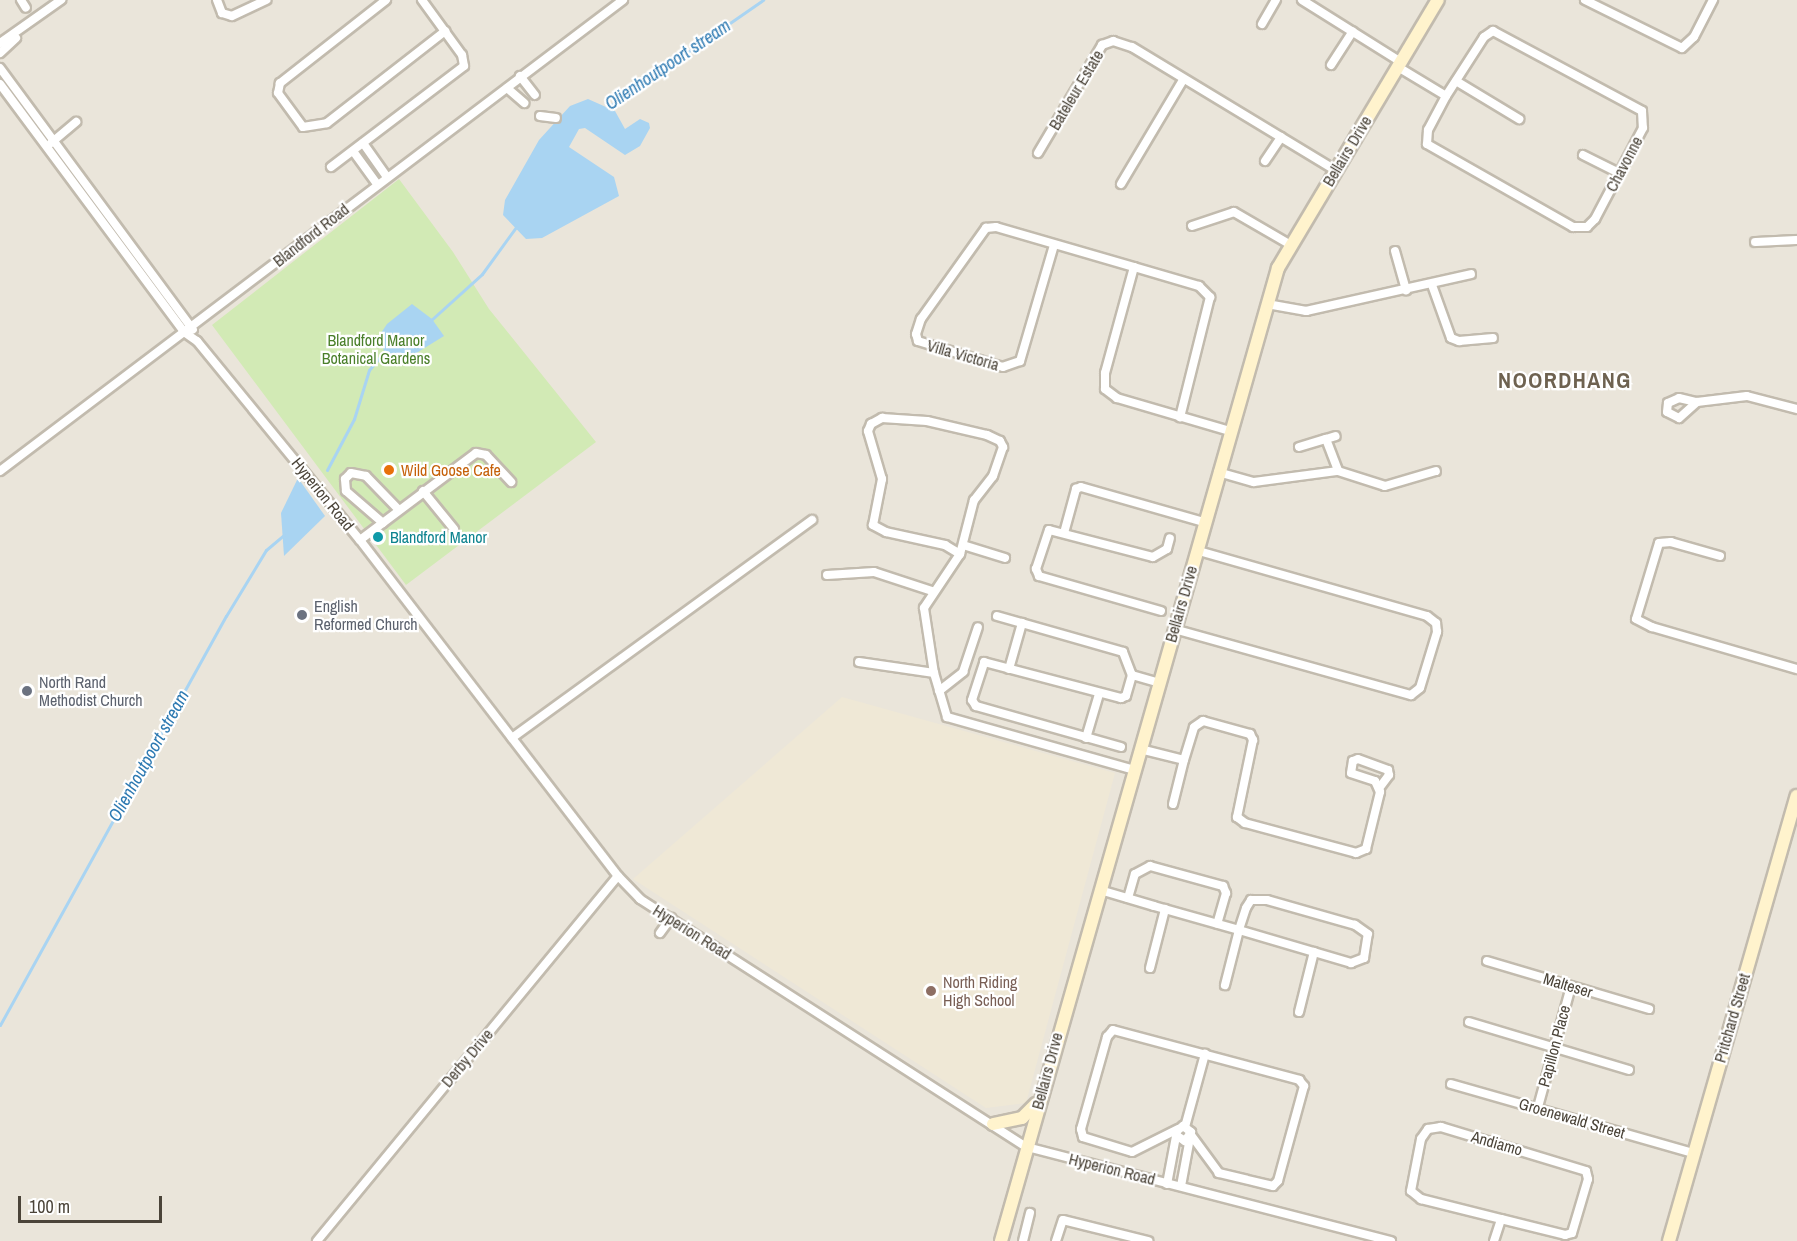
<!DOCTYPE html>
<style>
body{margin:0}
#map{position:relative;width:1797px;height:1241px;overflow:hidden;background:#f6f3ec;font-family:"Archivo Narrow",sans-serif}
div>[style]{position:absolute}
[style*='--x']{left:calc(var(--x)*1px);top:calc(var(--y)*1px);width:calc(var(--w)*1px);rotate:calc(var(--a)*1deg)}
.residential>*{inset:0;background:#eae5da}
.education>*{inset:0;background:#efe8d6}
.green>*{inset:0;background:#d2eab5}
.water>*{inset:0;background:#a9d4f2}
.stream>*{height:3px;margin:-1.5px;padding:0 1.5px;transform-origin:1.5px;border-radius:1.5px;background:#a9d4f2}
.roads{filter:drop-shadow(2px 0 #c2bbae) drop-shadow(-2px 0 #c2bbae) drop-shadow(0 2px #c2bbae) drop-shadow(0 -2px #c2bbae)}
.street>*{height:8px;margin:-4px;padding:0 4px;transform-origin:4px;border-radius:4px;background:#fff}
.secondary>*{height:12px;margin:-6px;padding:0 6px;transform-origin:6px;border-radius:6px;background:#fff3cd}
.dots>*{width:16px;height:16px;translate:-50% -50%;box-sizing:border-box;border:3px solid #fff;border-radius:50%}
span{translate:-50% -50%;white-space:nowrap;text-align:center;line-height:1.15;-webkit-text-stroke:4.5px #fff;paint-order:stroke}
.street-label{font-size:16px;color:#4b4439}
.park-label{font-size:16px;color:#4a7f2a}
.food-label{font-size:16px;color:#c56008}
.left{translate:0 -50%;text-align:left}
.culture-label{font-size:16px;color:#0d838f}
.worship-label{font-size:16px;color:#5b616d}
.education-label{font-size:16px;color:#785e54}
.water-label{font-size:18px;color:#2e7ab2;font-style:italic}
.district-label{font-size:22px;color:#6e6250;font-weight:700;letter-spacing:1.5px}
.scale{position:absolute;left:18px;top:1196px;width:144px;height:27px;box-sizing:border-box;border:3px solid #4b4439;border-top:0;padding-left:8px;font-size:18px;line-height:21px;white-space:nowrap;color:#4b4439;-webkit-text-stroke:4px #fff;paint-order:stroke}
</style>
<div id="map">
<div class="residential">
<i style="clip-path:polygon(0 0,1797px 0,1797px 1241px,0 1241px)"></i>
</div>
<div class="education">
<i style="clip-path:polygon(842px 697px,1115px 773px,1026px 1103px,986px 1108px,633px 879px)"></i>
</div>
<div class="green">
<i style="clip-path:polygon(399px 179px,453px 252px,489px 309px,596px 442px,406px 585px,212px 325px)"></i>
</div>
<div class="water">
<i style="clip-path:polygon(588px 99px,615px 111px,625px 129px,640px 119px,649px 123px,650px 128px,640px 146px,625px 155px,585px 128px,579px 129px,569px 147px,614px 177px,619px 196px,542px 238px,526px 239px,503px 215px,505px 200px,539px 140px,570px 106px)"></i>
<i style="clip-path:polygon(412px 304px,432px 319px,444px 336px,405px 360px,388px 363px,379px 336px,387px 324px)"></i>
<i style="clip-path:polygon(298px 478px,325px 516px,284px 556px,281px 513px)"></i>
</div>
<div class="stream">
<i style="--x:607;--y:108;--w:190;--a:-34.7"></i>
<i style="--x:430;--y:321;--w:70;--a:-42.1"></i>
<i style="--x:482;--y:274;--w:58;--a:-54.1"></i>
<i style="--x:327;--y:470;--w:58;--a:-62.1"></i>
<i style="--x:354;--y:419;--w:51;--a:-73"></i>
<i style="--x:369;--y:370;--w:25;--a:-50"></i>
<i style="--x:0;--y:1025;--w:467;--a:-61.1"></i>
<i style="--x:226;--y:616;--w:77;--a:-58.8"></i>
<i style="--x:266;--y:550;--w:23;--a:-40"></i>
</div>
<div class="roads">
<div class="street">
<i style="--x:21;--y:0;--w:9;--a:58"></i>
<i style="--x:217;--y:0;--w:14;--a:69"></i>
<i style="--x:222;--y:13;--w:10;--a:17"></i>
<i style="--x:232;--y:16;--w:38;--a:-25"></i>
<i style="--x:386;--y:0;--w:135;--a:141.9"></i>
<i style="--x:280;--y:83;--w:10;--a:101"></i>
<i style="--x:278;--y:93;--w:42;--a:53.7"></i>
<i style="--x:303;--y:127;--w:24;--a:-9"></i>
<i style="--x:327;--y:123;--w:150;--a:-37.9"></i>
<i style="--x:1302;--y:0;--w:117;--a:32.1"></i>
<i style="--x:1585;--y:0;--w:108;--a:26.3"></i>
<i style="--x:1682;--y:48;--w:16;--a:-43"></i>
<i style="--x:1694;--y:37;--w:42;--a:-62.8"></i>
<i style="--x:1262;--y:24;--w:28;--a:-60"></i>
<i style="--x:1493;--y:31;--w:169;--a:28.2"></i>
<i style="--x:1642;--y:111;--w:17;--a:87"></i>
<i style="--x:1643;--y:128;--w:103;--a:117.8"></i>
<i style="--x:1595;--y:219;--w:11;--a:135"></i>
<i style="--x:1587;--y:227;--w:14;--a:180"></i>
<i style="--x:1573;--y:227;--w:168;--a:-150.4"></i>
<i style="--x:1427;--y:144;--w:14;--a:-86"></i>
<i style="--x:1428;--y:130;--w:38;--a:-62"></i>
<i style="--x:1446;--y:96;--w:70;--a:-57.2"></i>
<i style="--x:1484;--y:37;--w:11;--a:-34"></i>
<i style="--x:0;--y:43;--w:75;--a:-35.2"></i>
<i style="--x:0;--y:53;--w:22;--a:-43"></i>
<i style="--x:1331;--y:65;--w:40;--a:-57.1"></i>
<i style="--x:1398;--y:67;--w:56;--a:31.1"></i>
<i style="--x:0;--y:68;--w:325;--a:53.6"></i>
<i style="--x:520;--y:76;--w:24;--a:52"></i>
<i style="--x:1456;--y:81;--w:74;--a:31.1"></i>
<i style="--x:0;--y:84;--w:309;--a:53.4"></i>
<i style="--x:184;--y:332;--w:16;--a:35"></i>
<i style="--x:197;--y:341;--w:257;--a:50.7"></i>
<i style="--x:360;--y:540;--w:424;--a:52.5"></i>
<i style="--x:618;--y:876;--w:32;--a:46"></i>
<i style="--x:640;--y:899;--w:460;--a:32.7"></i>
<i style="--x:1027;--y:1147;--w:376;--a:14.5"></i>
<i style="--x:507;--y:88;--w:23;--a:41"></i>
<i style="--x:540;--y:116;--w:16;--a:7"></i>
<i style="--x:51;--y:143;--w:33;--a:-40"></i>
<i style="--x:363;--y:143;--w:42;--a:54.8"></i>
<i style="--x:353;--y:151;--w:41;--a:54"></i>
<i style="--x:1038;--y:153;--w:126;--a:-59.3"></i>
<i style="--x:1102;--y:45;--w:12;--a:-20"></i>
<i style="--x:1113;--y:41;--w:20;--a:18"></i>
<i style="--x:1132;--y:47;--w:237;--a:31.2"></i>
<i style="--x:1583;--y:155;--w:40;--a:26.6"></i>
<i style="--x:1265;--y:161;--w:29;--a:-56"></i>
<i style="--x:331;--y:167;--w:167;--a:-37.2"></i>
<i style="--x:464;--y:66;--w:11;--a:-100"></i>
<i style="--x:462;--y:55;--w:68;--a:-126"></i>
<i style="--x:1121;--y:184;--w:121;--a:-59.2"></i>
<i style="--x:1192;--y:226;--w:44;--a:-18.4"></i>
<i style="--x:1234;--y:212;--w:66;--a:30.1"></i>
<i style="--x:1755;--y:242;--w:42;--a:-2.7"></i>
<i style="--x:1054;--y:245;--w:121;--a:106.3"></i>
<i style="--x:1020;--y:361;--w:18;--a:161"></i>
<i style="--x:1003;--y:367;--w:89;--a:-163"></i>
<i style="--x:918;--y:341;--w:7;--a:-106"></i>
<i style="--x:916;--y:334;--w:16;--a:-72"></i>
<i style="--x:921;--y:319;--w:112;--a:-54.5"></i>
<i style="--x:986;--y:228;--w:10;--a:-6"></i>
<i style="--x:996;--y:227;--w:144;--a:16.2"></i>
<i style="--x:1134;--y:267;--w:68;--a:16.3"></i>
<i style="--x:1199;--y:286;--w:16;--a:45"></i>
<i style="--x:1210;--y:297;--w:124;--a:104"></i>
<i style="--x:1395;--y:251;--w:41;--a:74.2"></i>
<i style="--x:1134;--y:267;--w:110;--a:105.3"></i>
<i style="--x:1105;--y:373;--w:16;--a:90"></i>
<i style="--x:1105;--y:389;--w:15;--a:37"></i>
<i style="--x:1117;--y:398;--w:118;--a:16.3"></i>
<i style="--x:1432;--y:285;--w:56;--a:70.3"></i>
<i style="--x:1451;--y:338;--w:9;--a:21"></i>
<i style="--x:1459;--y:341;--w:34;--a:-5"></i>
<i style="--x:1267;--y:304;--w:40;--a:10"></i>
<i style="--x:1306;--y:311;--w:169;--a:-12.6"></i>
<i style="--x:1697;--y:402;--w:24;--a:138"></i>
<i style="--x:1679;--y:418;--w:13;--a:-153"></i>
<i style="--x:1667;--y:412;--w:9;--a:-84"></i>
<i style="--x:1668;--y:403;--w:12;--a:-24"></i>
<i style="--x:1679;--y:398;--w:18;--a:13"></i>
<i style="--x:1697;--y:402;--w:50;--a:-6.8"></i>
<i style="--x:1747;--y:396;--w:52;--a:14.6"></i>
<i style="--x:1326;--y:439;--w:10;--a:-17"></i>
<i style="--x:1299;--y:447;--w:28;--a:-17"></i>
<i style="--x:1326;--y:439;--w:34;--a:69"></i>
<i style="--x:0;--y:471;--w:781;--a:-37.09"></i>
<i style="--x:1218;--y:472;--w:37;--a:16"></i>
<i style="--x:1254;--y:482;--w:85;--a:-7.5"></i>
<i style="--x:1338;--y:471;--w:49;--a:17.7"></i>
<i style="--x:1385;--y:486;--w:53;--a:-16.4"></i>
<i style="--x:423;--y:491;--w:49;--a:50.8"></i>
<i style="--x:383;--y:523;--w:49;--a:-139.1"></i>
<i style="--x:346;--y:491;--w:12;--a:-95"></i>
<i style="--x:345;--y:479;--w:8;--a:-45"></i>
<i style="--x:351;--y:473;--w:15;--a:11"></i>
<i style="--x:366;--y:476;--w:47;--a:45.9"></i>
<i style="--x:1064;--y:533;--w:46;--a:-74.7"></i>
<i style="--x:1076;--y:489;--w:5;--a:-22"></i>
<i style="--x:1081;--y:487;--w:128;--a:15.9"></i>
<i style="--x:360;--y:540;--w:145;--a:-36.9"></i>
<i style="--x:476;--y:453;--w:10;--a:11"></i>
<i style="--x:486;--y:455;--w:37;--a:47"></i>
<i style="--x:963;--y:545;--w:44;--a:17.2"></i>
<i style="--x:960;--y:554;--w:17;--a:-149"></i>
<i style="--x:945;--y:545;--w:60;--a:-167.6"></i>
<i style="--x:886;--y:532;--w:15;--a:-152"></i>
<i style="--x:873;--y:525;--w:47;--a:-78.9"></i>
<i style="--x:882;--y:479;--w:50;--a:-106.3"></i>
<i style="--x:868;--y:431;--w:8;--a:-67"></i>
<i style="--x:871;--y:424;--w:13;--a:-29"></i>
<i style="--x:882;--y:418;--w:45;--a:3.8"></i>
<i style="--x:927;--y:421;--w:62;--a:13.1"></i>
<i style="--x:987;--y:435;--w:14;--a:25"></i>
<i style="--x:1000;--y:441;--w:7;--a:63"></i>
<i style="--x:1003;--y:447;--w:31;--a:109"></i>
<i style="--x:993;--y:476;--w:31;--a:128"></i>
<i style="--x:974;--y:500;--w:56;--a:104.5"></i>
<i style="--x:960;--y:554;--w:65;--a:123.7"></i>
<i style="--x:924;--y:608;--w:66;--a:81.3"></i>
<i style="--x:934;--y:673;--w:46;--a:73.5"></i>
<i style="--x:947;--y:717;--w:194;--a:15.8"></i>
<i style="--x:1720;--y:556;--w:51;--a:-164.1"></i>
<i style="--x:1671;--y:542;--w:12;--a:175"></i>
<i style="--x:1659;--y:543;--w:79;--a:106.8"></i>
<i style="--x:1636;--y:619;--w:18;--a:27"></i>
<i style="--x:1652;--y:627;--w:151;--a:16.2"></i>
<i style="--x:827;--y:575;--w:47;--a:-3.7"></i>
<i style="--x:874;--y:572;--w:61;--a:18.1"></i>
<i style="--x:1161;--y:611;--w:127;--a:-164"></i>
<i style="--x:1039;--y:576;--w:8;--a:-113"></i>
<i style="--x:1036;--y:569;--w:41;--a:-71.6"></i>
<i style="--x:1049;--y:530;--w:107;--a:14.6"></i>
<i style="--x:1153;--y:557;--w:16;--a:-30"></i>
<i style="--x:1167;--y:549;--w:11;--a:-75"></i>
<i style="--x:997;--y:616;--w:131;--a:15.9"></i>
<i style="--x:1123;--y:652;--w:25;--a:69"></i>
<i style="--x:1132;--y:675;--w:29;--a:16"></i>
<i style="--x:1174;--y:629;--w:246;--a:15.6"></i>
<i style="--x:1411;--y:695;--w:11;--a:-38"></i>
<i style="--x:1420;--y:688;--w:59;--a:-73.1"></i>
<i style="--x:1437;--y:632;--w:9;--a:-96"></i>
<i style="--x:1436;--y:623;--w:11;--a:-142"></i>
<i style="--x:1427;--y:616;--w:240;--a:-164.1"></i>
<i style="--x:859;--y:662;--w:76;--a:8.3"></i>
<i style="--x:1009;--y:669;--w:48;--a:-74.2"></i>
<i style="--x:939;--y:691;--w:31;--a:-38"></i>
<i style="--x:963;--y:672;--w:47;--a:-71.6"></i>
<i style="--x:512;--y:738;--w:371;--a:-36"></i>
<i style="--x:1086;--y:738;--w:46;--a:-73.5"></i>
<i style="--x:1121;--y:747;--w:151;--a:-164.2"></i>
<i style="--x:976;--y:706;--w:7;--a:-124"></i>
<i style="--x:972;--y:700;--w:40;--a:-72"></i>
<i style="--x:984;--y:662;--w:142;--a:14.7"></i>
<i style="--x:1121;--y:698;--w:5;--a:-22"></i>
<i style="--x:1126;--y:696;--w:22;--a:-74"></i>
<i style="--x:1140;--y:749;--w:45;--a:14"></i>
<i style="--x:1184;--y:760;--w:34;--a:-73"></i>
<i style="--x:1194;--y:727;--w:11;--a:-34"></i>
<i style="--x:1203;--y:721;--w:49;--a:15.5"></i>
<i style="--x:1250;--y:734;--w:7;--a:63"></i>
<i style="--x:1253;--y:740;--w:79;--a:101.7"></i>
<i style="--x:1237;--y:817;--w:10;--a:37"></i>
<i style="--x:1245;--y:823;--w:115;--a:15.1"></i>
<i style="--x:1356;--y:853;--w:11;--a:-22"></i>
<i style="--x:1366;--y:849;--w:59;--a:-76.2"></i>
<i style="--x:1380;--y:792;--w:12;--a:-114"></i>
<i style="--x:1375;--y:781;--w:25;--a:-162"></i>
<i style="--x:1351;--y:773;--w:12;--a:-81"></i>
<i style="--x:1353;--y:761;--w:5;--a:-22"></i>
<i style="--x:1358;--y:759;--w:32;--a:20"></i>
<i style="--x:1388;--y:770;--w:5;--a:79"></i>
<i style="--x:1389;--y:775;--w:15;--a:127"></i>
<i style="--x:1173;--y:804;--w:45;--a:-76"></i>
<i style="--x:1100;--y:890;--w:56;--a:16.5"></i>
<i style="--x:1154;--y:906;--w:88;--a:15.8"></i>
<i style="--x:1239;--y:930;--w:117;--a:16.4"></i>
<i style="--x:1351;--y:963;--w:14;--a:-21"></i>
<i style="--x:1364;--y:958;--w:24;--a:-81"></i>
<i style="--x:1368;--y:934;--w:16;--a:-145"></i>
<i style="--x:1355;--y:925;--w:91;--a:-164.1"></i>
<i style="--x:1267;--y:900;--w:16;--a:180"></i>
<i style="--x:1251;--y:900;--w:9;--a:122"></i>
<i style="--x:1246;--y:908;--w:23;--a:108"></i>
<i style="--x:1239;--y:930;--w:57;--a:104.3"></i>
<i style="--x:1128;--y:898;--w:25;--a:-74"></i>
<i style="--x:1135;--y:874;--w:17;--a:-28"></i>
<i style="--x:1150;--y:866;--w:76;--a:15.3"></i>
<i style="--x:1223;--y:886;--w:8;--a:67"></i>
<i style="--x:1226;--y:893;--w:32;--a:106"></i>
<i style="--x:660;--y:933;--w:19;--a:-54"></i>
<i style="--x:1487;--y:961;--w:169;--a:16.5"></i>
<i style="--x:1150;--y:968;--w:61;--a:-75.7"></i>
<i style="--x:1299;--y:1012;--w:62;--a:-76"></i>
<i style="--x:1469;--y:1022;--w:167;--a:16.7"></i>
<i style="--x:1451;--y:1084;--w:252;--a:15.9"></i>
<i style="--x:1538;--y:1107;--w:125;--a:-74.7"></i>
<i style="--x:1185;--y:1127;--w:76;--a:-74.7"></i>
<i style="--x:1178;--y:1129;--w:51;--a:153.4"></i>
<i style="--x:1132;--y:1152;--w:51;--a:-163"></i>
<i style="--x:1083;--y:1137;--w:8;--a:-104"></i>
<i style="--x:1081;--y:1129;--w:96;--a:-74.2"></i>
<i style="--x:1107;--y:1037;--w:9;--a:-49"></i>
<i style="--x:1113;--y:1030;--w:193;--a:15"></i>
<i style="--x:1299;--y:1080;--w:8;--a:50"></i>
<i style="--x:1304;--y:1086;--w:98;--a:105.3"></i>
<i style="--x:1278;--y:1181;--w:7;--a:135"></i>
<i style="--x:1273;--y:1186;--w:56;--a:-166.5"></i>
<i style="--x:1219;--y:1173;--w:47;--a:-126.4"></i>
<i style="--x:1167;--y:1184;--w:54;--a:-79.3"></i>
<i style="--x:1177;--y:1131;--w:8;--a:-40"></i>
<i style="--x:1183;--y:1126;--w:10;--a:37"></i>
<i style="--x:1191;--y:1132;--w:11;--a:124"></i>
<i style="--x:1185;--y:1141;--w:9;--a:-148"></i>
<i style="--x:1181;--y:1186;--w:49;--a:-79.4"></i>
<i style="--x:317;--y:1241;--w:473;--a:-50.5"></i>
<i style="--x:1023;--y:1241;--w:29;--a:-76"></i>
<i style="--x:1056;--y:1241;--w:22;--a:-72"></i>
<i style="--x:1063;--y:1220;--w:88;--a:13.9"></i>
<i style="--x:1494;--y:1241;--w:23;--a:-72"></i>
<i style="--x:1501;--y:1219;--w:66;--a:14"></i>
<i style="--x:1565;--y:1235;--w:7;--a:-16"></i>
<i style="--x:1572;--y:1233;--w:56;--a:-73.5"></i>
<i style="--x:1588;--y:1179;--w:8;--a:-104"></i>
<i style="--x:1586;--y:1171;--w:152;--a:-163.1"></i>
<i style="--x:1441;--y:1127;--w:13;--a:171"></i>
<i style="--x:1428;--y:1129;--w:12;--a:125"></i>
<i style="--x:1421;--y:1139;--w:53;--a:100.9"></i>
<i style="--x:1411;--y:1191;--w:13;--a:39"></i>
<i style="--x:1421;--y:1199;--w:82;--a:14"></i>
</div>
<div class="secondary">
<i style="--x:993;--y:1124;--w:30;--a:-12"></i>
<i style="--x:1022;--y:1118;--w:20;--a:-45"></i>
<i style="--x:1001;--y:1241;--w:1012;--a:-74.11"></i>
<i style="--x:1278;--y:268;--w:312;--a:-59.2"></i>
<i style="--x:1669;--y:1241;--w:463;--a:-74"></i>
</div>
</div>
<div class="dots">
<i style="left:389px;top:470px;background:#e8710a"></i>
<i style="left:378px;top:537px;background:#0f9aa8"></i>
<i style="left:302px;top:615px;background:#6b7280"></i>
<i style="left:27px;top:691px;background:#6b7280"></i>
<i style="left:931px;top:991px;background:#8d6e63"></i>
</div>
<div class="street-label">
<span style="left:1076px;top:90px;rotate:-59deg">Bateleur Estate</span>
<span style="left:1347px;top:151px;rotate:-59deg">Bellairs Drive</span>
<span style="left:1624px;top:164px;rotate:-62deg">Chavonne</span>
<span style="left:311px;top:235px;rotate:-38deg">Blandford Road</span>
<span style="left:963px;top:355px;rotate:16deg">Villa Victoria</span>
<span style="left:323px;top:494px;rotate:51deg">Hyperion Road</span>
<span style="left:1181px;top:604px;rotate:-74deg">Bellairs Drive</span>
<span style="left:692px;top:932px;rotate:32deg">Hyperion Road</span>
<span style="left:1568px;top:985px;rotate:17deg">Malteser</span>
<span style="left:1732px;top:1018px;rotate:-74deg">Pritchard Street</span>
<span style="left:1554px;top:1046px;rotate:-75deg">Papillon Place</span>
<span style="left:467px;top:1058px;rotate:-50deg">Derby Drive</span>
<span style="left:1047px;top:1071px;rotate:-75deg">Bellairs Drive</span>
<span style="left:1572px;top:1118px;rotate:16deg">Groenewald Street</span>
<span style="left:1497px;top:1143px;rotate:16deg">Andiamo</span>
<span style="left:1112px;top:1169px;rotate:14deg">Hyperion Road</span>
</div>
<div class="park-label">
<span style="left:376px;top:349px">Blandford Manor<br>Botanical Gardens</span>
</div>
<div class="food-label">
<span class="left" style="left:401px;top:470px">Wild Goose Cafe</span>
</div>
<div class="culture-label">
<span class="left" style="left:390px;top:537px">Blandford Manor</span>
</div>
<div class="worship-label">
<span class="left" style="left:314px;top:615px">English<br>Reformed Church</span>
<span class="left" style="left:39px;top:691px">North Rand<br>Methodist Church</span>
</div>
<div class="education-label">
<span class="left" style="left:943px;top:991px">North Riding<br>High School</span>
</div>
<div class="water-label">
<span style="left:668px;top:65px;rotate:-34deg">Olienhoutpoort stream</span>
<span style="left:149px;top:756px;rotate:-61deg">Olienhoutpoort stream</span>
</div>
<div class="district-label">
<span style="left:1565px;top:381px">NOORDHANG</span>
</div>
<div class="scale">100 m</div>
</div>
